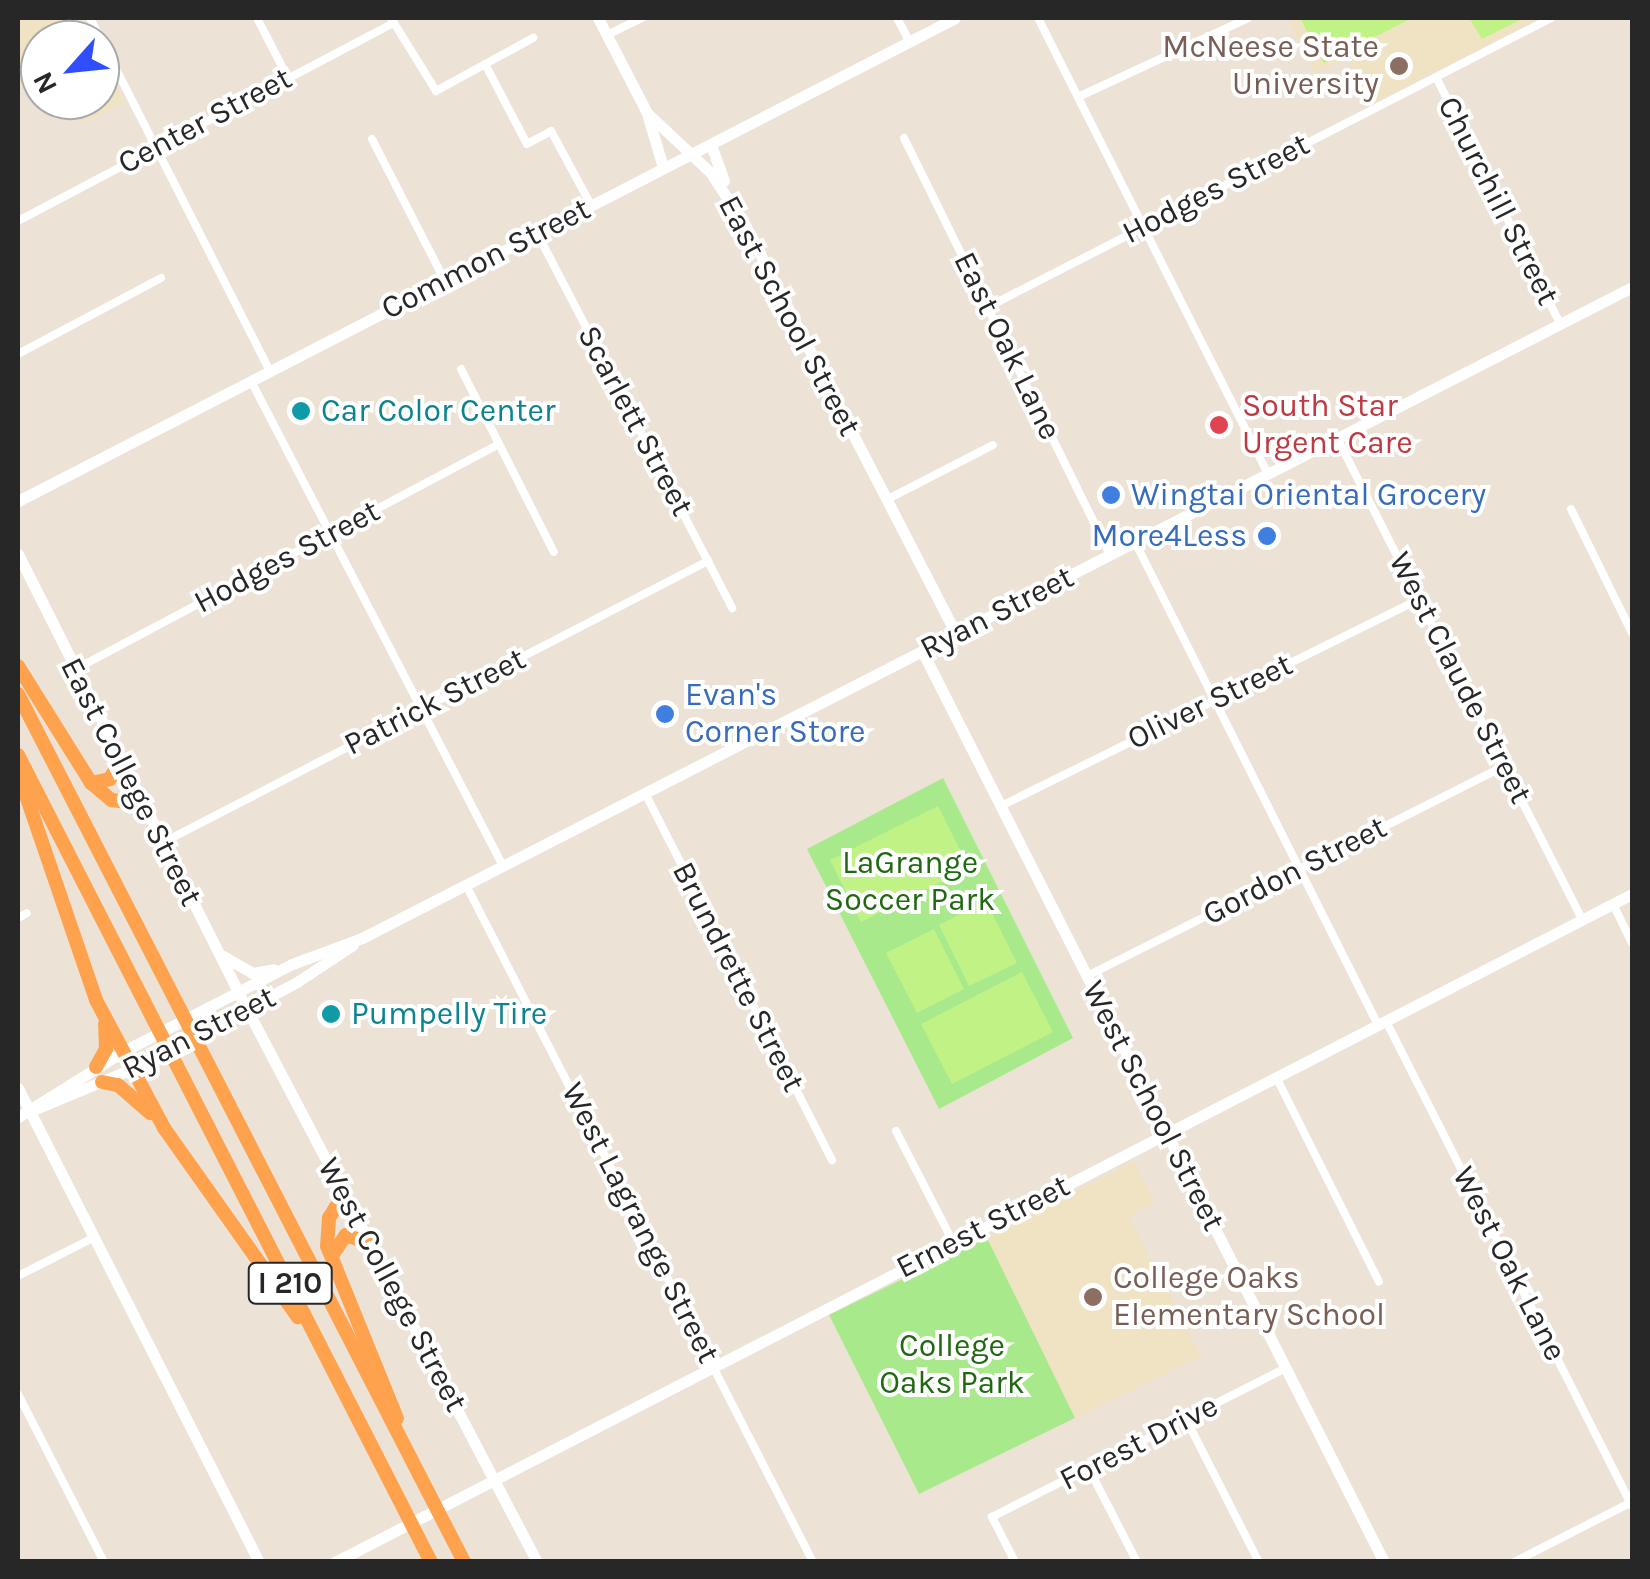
<!DOCTYPE html>
<style>
body{margin:0}
#map{position:relative;width:1650px;height:1579px;overflow:hidden;background:#ece3d6;font-family:Karla,sans-serif}
div>[style]{position:absolute}
[style*='--x']{left:calc(var(--x)*1px);top:calc(var(--y)*1px);width:calc(var(--w)*1px);rotate:calc(var(--a)*1deg)}
.education>*{inset:0;background:#f0e3c3}
.green>*{inset:0;background:#a8e98c}
.pitch>*{inset:0;background:#c0f286}
.street>*{height:8px;margin:-4px;padding:0 4px;transform-origin:4px;border-radius:4px;background:#fff}
.secondary>*{height:11px;margin:-5.5px;padding:0 5.5px;transform-origin:5.5px;border-radius:5.5px;background:#fff}
.highway>*{height:14px;margin:-7px;padding:0 7px;transform-origin:7px;border-radius:7px;background:#ffa24e}
.dots>*{width:28px;height:28px;translate:-50% -50%;box-sizing:border-box;border:5px solid #fff;border-radius:50%}
span{translate:-50% -50%;white-space:nowrap;text-align:center;line-height:1.15;-webkit-text-stroke:8px #fff;paint-order:stroke}
.shield-label span{padding:2px 8px;background:#fff;border:2px solid;border-radius:8px;-webkit-text-stroke-width:0}
.shield-label{font-size:30px;color:#272727;font-weight:700}
.education-label{font-size:32px;color:#785e54}
.right{translate:-100% -50%;text-align:right}
.left{translate:0 -50%;text-align:left}
.street-label{font-size:32px;color:#272727}
.health-label{font-size:32px;color:#be3a42}
.culture-label{font-size:32px;color:#0d838f}
.shop-label{font-size:32px;color:#366cbe}
.park-label{font-size:32px;color:#206912}
.frame{position:absolute;inset:0;border:20px solid #272727;pointer-events:none}
.north{position:absolute;left:20px;top:20px;width:100px;height:100px;box-sizing:border-box;background:#fff;border:2px solid #a9a9a9;border-radius:50%;rotate:243deg;font-size:28px;font-weight:700;line-height:40px;text-align:center;color:#272727}
.north::after{content:'';display:block;margin:auto;width:35px;height:45px;background:#304eff;clip-path:polygon(50% 0,100% 100%,50% 72%,0 100%)}
</style>
<div id="map">
<div class="education">
<i style="clip-path:polygon(18px 18px,81px 18px,92px 40px,40px 40px,40px 73px,18px 85px)"></i>
<i style="clip-path:polygon(1287px 18px,1540px 18px,1371px 104px,1348px 58px,1315px 74px)"></i>
<i style="clip-path:polygon(100px 55px,125px 102px,80px 124px,68px 100px,100px 100px)"></i>
<i style="clip-path:polygon(1134px 1161px,1155px 1202px,1129px 1216px,1201px 1356px,1075px 1418px,987px 1238px)"></i>
</div>
<div class="green">
<i style="clip-path:polygon(943px 778px,1073px 1038px,939px 1109px,807px 849px)"></i>
<i style="clip-path:polygon(987px 1238px,1075px 1418px,919px 1494px,829px 1315px)"></i>
</div>
<div class="pitch">
<i style="clip-path:polygon(1300px 18px,1412px 18px,1324px 63px)"></i>
<i style="clip-path:polygon(1469px 18px,1524px 18px,1482px 39px)"></i>
<i style="clip-path:polygon(938px 806px,969px 868px,861px 922px,830px 860px)"></i>
<i style="clip-path:polygon(986px 901px,1017px 963px,969px 986px,939px 925px)"></i>
<i style="clip-path:polygon(934px 929px,964px 989px,917px 1013px,886px 953px)"></i>
<i style="clip-path:polygon(1022px 972px,1053px 1032px,952px 1084px,921px 1024px)"></i>
</div>
<div class="street">
<i style="--x:90;--y:18;--w:396;--a:63"></i>
<i style="--x:257;--y:18;--w:68;--a:62.7"></i>
<i style="--x:391;--y:18;--w:86;--a:58.3"></i>
<i style="--x:436;--y:91;--w:111;--a:-28.7"></i>
<i style="--x:897;--y:18;--w:26;--a:62"></i>
<i style="--x:1038;--y:18;--w:511;--a:63.23"></i>
<i style="--x:607;--y:35;--w:39;--a:-26"></i>
<i style="--x:485;--y:64;--w:90;--a:62.3"></i>
<i style="--x:527;--y:144;--w:27;--a:-28"></i>
<i style="--x:551;--y:131;--w:84;--a:61.6"></i>
<i style="--x:1436;--y:77;--w:276;--a:63.3"></i>
<i style="--x:1078;--y:97;--w:187;--a:-24.9"></i>
<i style="--x:904;--y:138;--w:464;--a:63.7"></i>
<i style="--x:372;--y:139;--w:160;--a:62.8"></i>
<i style="--x:18;--y:221;--w:425;--a:-27.8"></i>
<i style="--x:537;--y:233;--w:423;--a:62.5"></i>
<i style="--x:988;--y:307;--w:633;--a:-27.17"></i>
<i style="--x:18;--y:354;--w:162;--a:-28"></i>
<i style="--x:461;--y:369;--w:205;--a:63.1"></i>
<i style="--x:251;--y:381;--w:547;--a:62.54"></i>
<i style="--x:1337;--y:438;--w:540;--a:63.01"></i>
<i style="--x:886;--y:500;--w:120;--a:-27.2"></i>
<i style="--x:1571;--y:509;--w:138;--a:63.8"></i>
<i style="--x:1135;--y:542;--w:541;--a:63.29"></i>
<i style="--x:74;--y:670;--w:481;--a:-28"></i>
<i style="--x:645;--y:793;--w:412;--a:63"></i>
<i style="--x:1001;--y:806;--w:466;--a:-26.3"></i>
<i style="--x:162;--y:843;--w:615;--a:-27.32"></i>
<i style="--x:466;--y:885;--w:761;--a:62.86"></i>
<i style="--x:1613;--y:904;--w:43;--a:64"></i>
<i style="--x:18;--y:918;--w:10;--a:-29"></i>
<i style="--x:1087;--y:976;--w:467;--a:-26.7"></i>
<i style="--x:1386;--y:1021;--w:544;--a:63.11"></i>
<i style="--x:1276;--y:1077;--w:229;--a:63.3"></i>
<i style="--x:896;--y:1131;--w:125;--a:62.8"></i>
<i style="--x:18;--y:1276;--w:84;--a:-26.9"></i>
<i style="--x:18;--y:1394;--w:189;--a:62.9"></i>
<i style="--x:1186;--y:1419;--w:161;--a:63"></i>
<i style="--x:1089;--y:1469;--w:105;--a:62.7"></i>
<i style="--x:1015;--y:1562;--w:51;--a:-117.1"></i>
<i style="--x:992;--y:1517;--w:330;--a:-26.9"></i>
<i style="--x:1514;--y:1562;--w:132;--a:-27"></i>
</div>
<div class="secondary">
<i style="--x:598;--y:18;--w:107;--a:62.7"></i>
<i style="--x:647;--y:113;--w:86;--a:43.1"></i>
<i style="--x:710;--y:172;--w:64;--a:56.6"></i>
<i style="--x:745;--y:225;--w:460;--a:62.7"></i>
<i style="--x:648;--y:117;--w:52;--a:73.3"></i>
<i style="--x:711;--y:145;--w:38;--a:70"></i>
<i style="--x:18;--y:501;--w:1054;--a:-27.27"></i>
<i style="--x:18;--y:554;--w:490;--a:63.3"></i>
<i style="--x:238;--y:992;--w:644;--a:62.32"></i>
<i style="--x:922;--y:651;--w:1021;--a:63.11"></i>
<i style="--x:223;--y:956;--w:34;--a:30"></i>
<i style="--x:252;--y:973;--w:22;--a:-10"></i>
<i style="--x:18;--y:1088;--w:532;--a:63.05"></i>
<i style="--x:33;--y:1110;--w:109;--a:-22.6"></i>
<i style="--x:134;--y:1068;--w:184;--a:-27.8"></i>
<i style="--x:297;--y:982;--w:67;--a:-33.5"></i>
<i style="--x:18;--y:1117;--w:125;--a:-31.9"></i>
<i style="--x:124;--y:1051;--w:189;--a:-27.4"></i>
<i style="--x:292;--y:964;--w:75;--a:-20.4"></i>
<i style="--x:362;--y:938;--w:1427;--a:-27.14"></i>
<i style="--x:335;--y:1562;--w:1459;--a:-27.25"></i>
</div>
<div class="highway">
<i style="--x:18;--y:666;--w:138;--a:58"></i>
<i style="--x:91;--y:783;--w:26;--a:40"></i>
<i style="--x:111;--y:800;--w:32;--a:7"></i>
<i style="--x:18;--y:694;--w:976;--a:62.8"></i>
<i style="--x:18;--y:755;--w:907;--a:62.9"></i>
<i style="--x:18;--y:772;--w:241;--a:71.1"></i>
<i style="--x:96;--y:1000;--w:145;--a:62"></i>
<i style="--x:164;--y:1128;--w:232;--a:54.7"></i>
<i style="--x:91;--y:783;--w:19;--a:-12"></i>
<i style="--x:110;--y:779;--w:21;--a:-61"></i>
<i style="--x:96;--y:1067;--w:21;--a:-61"></i>
<i style="--x:106;--y:1049;--w:25;--a:-92"></i>
<i style="--x:102;--y:1082;--w:16;--a:11"></i>
<i style="--x:118;--y:1085;--w:43;--a:41.2"></i>
<i style="--x:344;--y:1194;--w:28;--a:122"></i>
<i style="--x:329;--y:1218;--w:28;--a:94"></i>
<i style="--x:327;--y:1246;--w:186;--a:67.9"></i>
<i style="--x:333;--y:1254;--w:23;--a:-56"></i>
<i style="--x:346;--y:1235;--w:27;--a:20"></i>
</div>
<div class="dots">
<i style="left:1399px;top:66px;background:#8d6e63"></i>
<i style="left:301px;top:411px;background:#0f9aa8"></i>
<i style="left:1219px;top:425px;background:#e0444e"></i>
<i style="left:1111px;top:495px;background:#3f7fe0"></i>
<i style="left:1267px;top:536px;background:#3f7fe0"></i>
<i style="left:665px;top:714px;background:#3f7fe0"></i>
<i style="left:331px;top:1014px;background:#0f9aa8"></i>
<i style="left:1093px;top:1297px;background:#8d6e63"></i>
</div>
<div class="shield-label">
<span style="left:290px;top:1283px">I 210</span>
</div>
<div class="education-label">
<span class="right" style="left:1379px;top:66px">McNeese State<br>University</span>
<span class="left" style="left:1113px;top:1297px">College Oaks<br>Elementary School</span>
</div>
<div class="street-label">
<span style="left:205px;top:121px;rotate:-28deg">Center Street</span>
<span style="left:1216px;top:189px;rotate:-27deg">Hodges Street</span>
<span style="left:1498px;top:201px;rotate:63deg">Churchill Street</span>
<span style="left:486px;top:259px;rotate:-27deg">Common Street</span>
<span style="left:789px;top:316px;rotate:62deg">East School Street</span>
<span style="left:1007px;top:346px;rotate:64deg">East Oak Lane</span>
<span style="left:635px;top:421px;rotate:62deg">Scarlett Street</span>
<span style="left:287px;top:557px;rotate:-28deg">Hodges Street</span>
<span style="left:997px;top:613px;rotate:-27deg">Ryan Street</span>
<span style="left:1460px;top:678px;rotate:63deg">West Claude Street</span>
<span style="left:435px;top:702px;rotate:-27deg">Patrick Street</span>
<span style="left:1210px;top:702px;rotate:-26deg">Oliver Street</span>
<span style="left:131px;top:782px;rotate:63deg">East College Street</span>
<span style="left:1295px;top:871px;rotate:-27deg">Gordon Street</span>
<span style="left:738px;top:977px;rotate:63deg">Brundrette Street</span>
<span style="left:199px;top:1033px;rotate:-27deg">Ryan Street</span>
<span style="left:1153px;top:1106px;rotate:63deg">West School Street</span>
<span style="left:640px;top:1223px;rotate:63deg">West Lagrange Street</span>
<span style="left:983px;top:1227px;rotate:-27deg">Ernest Street</span>
<span style="left:1509px;top:1264px;rotate:63deg">West Oak Lane</span>
<span style="left:392px;top:1285px;rotate:62deg">West College Street</span>
<span style="left:1139px;top:1443px;rotate:-27deg">Forest Drive</span>
</div>
<div class="health-label">
<span class="left" style="left:1242px;top:425px">South Star<br>Urgent Care</span>
</div>
<div class="culture-label">
<span class="left" style="left:321px;top:411px">Car Color Center</span>
<span class="left" style="left:351px;top:1014px">Pumpelly Tire</span>
</div>
<div class="shop-label">
<span class="left" style="left:1131px;top:495px">Wingtai Oriental Grocery</span>
<span class="right" style="left:1247px;top:536px">More4Less</span>
<span class="left" style="left:685px;top:714px">Evan's<br>Corner Store</span>
</div>
<div class="park-label">
<span style="left:910px;top:882px">LaGrange<br>Soccer Park</span>
<span style="left:952px;top:1365px">College<br>Oaks Park</span>
</div>
<div class="frame"></div>
<div class="north">N</div>
</div>
